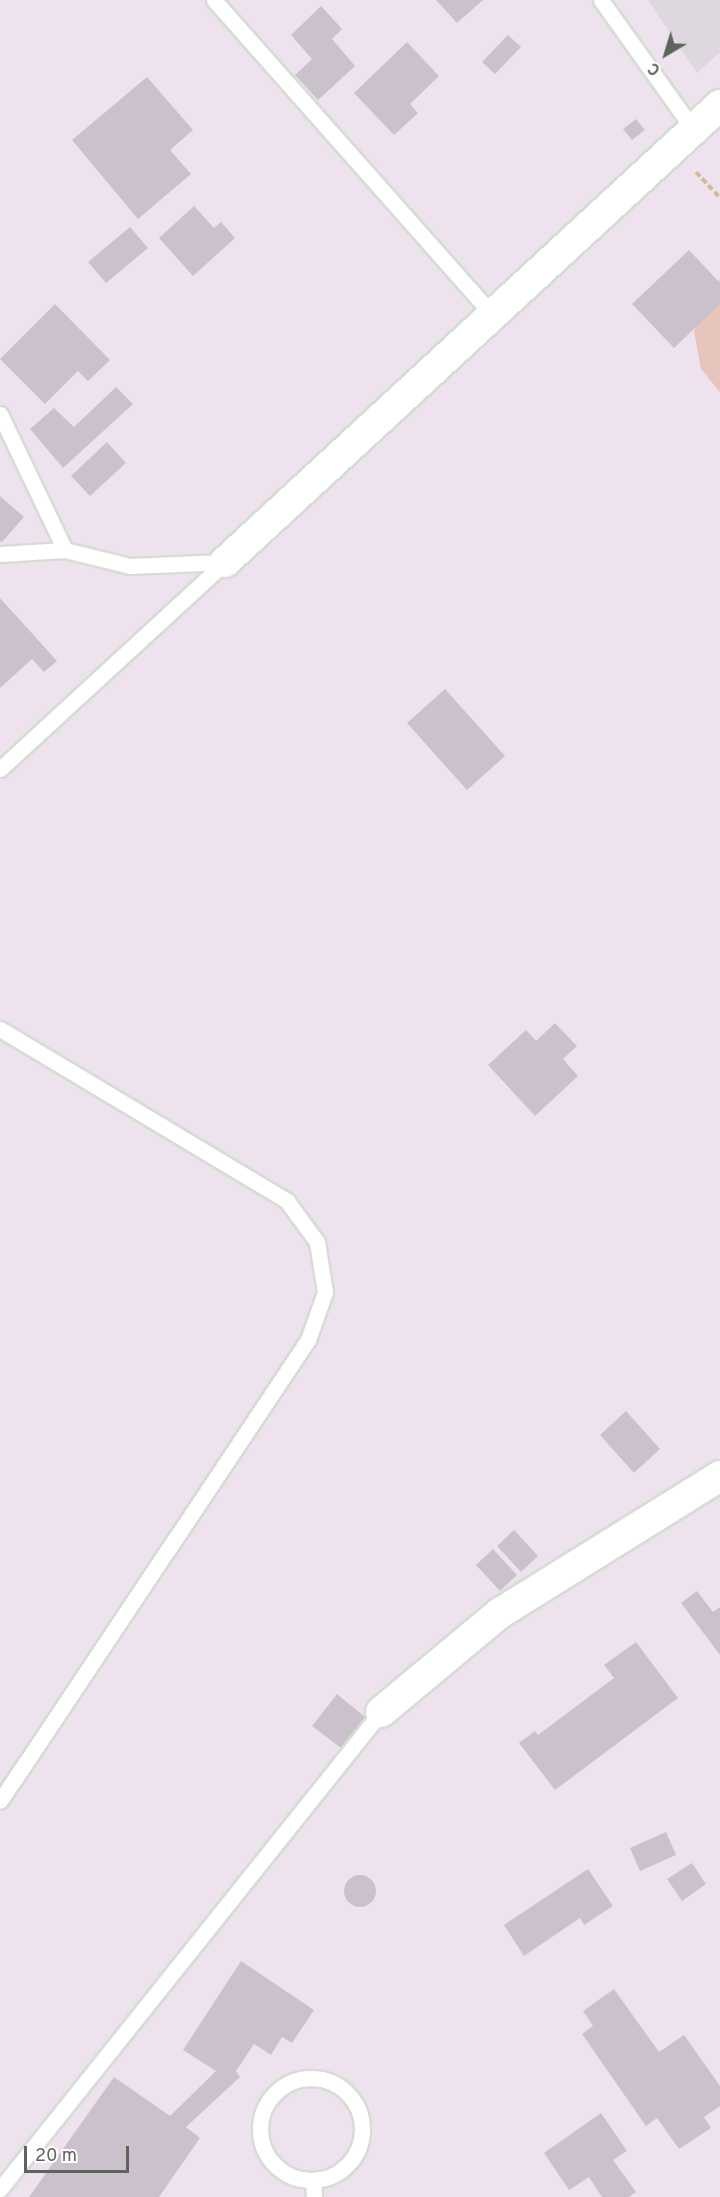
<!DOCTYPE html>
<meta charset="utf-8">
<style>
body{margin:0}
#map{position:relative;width:720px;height:2197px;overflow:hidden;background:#eee2ef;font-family:Overpass,sans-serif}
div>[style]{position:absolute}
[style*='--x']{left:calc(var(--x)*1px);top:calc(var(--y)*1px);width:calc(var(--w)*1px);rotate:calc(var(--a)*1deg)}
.industrial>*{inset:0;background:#dfd7df}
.green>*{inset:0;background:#e8c5bc}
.building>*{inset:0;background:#cbc1cc}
.round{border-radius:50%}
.path>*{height:4px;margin-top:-2px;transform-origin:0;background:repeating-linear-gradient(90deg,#d6b89b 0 6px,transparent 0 9px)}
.roads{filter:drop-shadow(2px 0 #d6ddd5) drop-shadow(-2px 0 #d6ddd5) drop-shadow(0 2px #d6ddd5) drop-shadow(0 -2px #d6ddd5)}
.service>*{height:15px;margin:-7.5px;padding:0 7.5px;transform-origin:7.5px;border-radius:7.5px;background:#fff}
.service>.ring{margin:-7.5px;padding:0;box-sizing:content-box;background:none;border:15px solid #fff;border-radius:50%}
.minor>*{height:30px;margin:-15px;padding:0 15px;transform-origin:15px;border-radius:15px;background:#fff}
span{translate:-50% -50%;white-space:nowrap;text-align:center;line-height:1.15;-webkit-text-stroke:6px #fff;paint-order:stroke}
.north{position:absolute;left:636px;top:24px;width:60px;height:60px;-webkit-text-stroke:4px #fff;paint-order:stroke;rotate:218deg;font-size:16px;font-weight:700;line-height:24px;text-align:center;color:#5d645a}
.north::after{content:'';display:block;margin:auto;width:21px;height:27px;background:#5d645a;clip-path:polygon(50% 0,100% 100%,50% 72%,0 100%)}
.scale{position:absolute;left:24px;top:2146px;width:105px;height:27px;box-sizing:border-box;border:3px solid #5d645a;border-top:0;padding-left:8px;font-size:18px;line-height:21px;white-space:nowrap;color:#5d645a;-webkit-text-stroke:4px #fff;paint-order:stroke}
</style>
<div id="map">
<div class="industrial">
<i style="clip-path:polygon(648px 0,720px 0,720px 52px,697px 73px)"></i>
</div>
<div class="green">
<i style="clip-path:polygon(720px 279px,720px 392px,701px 369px,694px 331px)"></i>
</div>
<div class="building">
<i style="clip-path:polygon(436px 0,483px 0,457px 23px)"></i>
<i style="clip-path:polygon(321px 6px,342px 29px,332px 39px,355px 66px,318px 100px,295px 75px,312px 59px,291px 35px)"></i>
<i style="clip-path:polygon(508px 35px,521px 47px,495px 74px,482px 62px)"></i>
<i style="clip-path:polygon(407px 42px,439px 76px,410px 104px,418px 113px,394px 135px,354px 93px)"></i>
<i style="clip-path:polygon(147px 77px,193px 130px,170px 150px,191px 174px,138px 219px,72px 140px)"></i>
<i style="clip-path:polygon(636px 119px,645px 130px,632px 140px,623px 129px)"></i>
<i style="clip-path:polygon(194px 206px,214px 228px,221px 222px,235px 238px,193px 276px,159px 238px)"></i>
<i style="clip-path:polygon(130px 227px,148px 248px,106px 283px,88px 262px)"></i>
<i style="clip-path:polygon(689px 250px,720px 283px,720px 304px,674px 348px,632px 304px)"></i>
<i style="clip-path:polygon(55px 304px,110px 360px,88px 381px,78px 371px,45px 404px,0 359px)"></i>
<i style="clip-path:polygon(116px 387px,133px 404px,63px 468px,30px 429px,54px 408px,74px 427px)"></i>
<i style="clip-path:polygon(107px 442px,126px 463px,90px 496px,71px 476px)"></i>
<i style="clip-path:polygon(0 496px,24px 517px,2px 542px,0 541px)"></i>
<i style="clip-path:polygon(0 598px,57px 661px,44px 672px,32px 659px,0 688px)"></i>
<i style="clip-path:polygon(445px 689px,505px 756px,467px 790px,407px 723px)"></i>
<i style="clip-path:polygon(555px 1023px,577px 1046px,563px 1059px,578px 1076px,535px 1116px,488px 1065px,526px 1030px,536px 1041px)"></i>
<i style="clip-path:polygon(626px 1411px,660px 1449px,634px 1473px,600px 1435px)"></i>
<i style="clip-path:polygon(514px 1530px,538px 1556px,521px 1572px,497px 1546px)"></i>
<i style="clip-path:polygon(493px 1549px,517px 1575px,500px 1591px,476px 1565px)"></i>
<i style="clip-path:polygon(697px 1591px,713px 1612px,720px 1607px,720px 1655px,681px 1603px)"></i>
<i style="clip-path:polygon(636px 1642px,678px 1698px,555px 1790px,519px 1743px,535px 1731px,538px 1735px,614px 1678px,604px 1665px)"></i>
<i style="clip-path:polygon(337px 1694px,365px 1717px,341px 1748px,312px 1726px)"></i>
<i style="clip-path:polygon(666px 1832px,676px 1855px,640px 1871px,630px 1848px)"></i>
<i style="clip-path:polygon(692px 1863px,706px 1884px,682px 1901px,667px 1879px)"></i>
<i style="clip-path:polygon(588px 1869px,613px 1906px,584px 1925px,580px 1918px,524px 1956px,504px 1925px)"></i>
<i class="round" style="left:344px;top:1875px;width:32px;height:32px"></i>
<i style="clip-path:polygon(241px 1961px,314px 2010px,292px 2043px,282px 2037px,271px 2055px,254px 2044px,236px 2071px,240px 2077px,186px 2127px,200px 2138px,159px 2197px,29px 2197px,114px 2077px,170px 2116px,216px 2071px,183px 2050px)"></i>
<i style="clip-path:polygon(614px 1989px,659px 2052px,684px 2035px,720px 2086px,720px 2106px,704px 2117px,711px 2128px,679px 2149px,657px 2118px,646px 2126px,582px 2034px,593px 2026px,583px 2011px)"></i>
<i style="clip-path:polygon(601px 2113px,627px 2151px,613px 2160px,636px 2192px,629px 2197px,602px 2197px,589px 2177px,569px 2190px,544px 2153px)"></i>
</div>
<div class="path">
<i style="--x:696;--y:172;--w:35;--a:47"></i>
</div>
<div class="roads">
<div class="service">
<i style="--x:214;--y:0;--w:422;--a:48.5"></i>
<i style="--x:601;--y:0;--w:158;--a:54.5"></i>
<i style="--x:0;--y:414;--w:151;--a:64.5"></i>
<i style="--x:0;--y:554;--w:65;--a:-3.5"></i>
<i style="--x:65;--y:550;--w:67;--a:13.8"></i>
<i style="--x:130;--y:566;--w:95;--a:-2.4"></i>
<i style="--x:0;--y:769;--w:306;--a:-42.6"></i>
<i style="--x:0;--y:1029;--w:335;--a:30.9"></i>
<i style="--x:287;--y:1201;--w:51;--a:53.8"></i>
<i style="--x:317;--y:1242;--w:51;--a:80.9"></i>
<i style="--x:325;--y:1292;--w:51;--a:109.5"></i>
<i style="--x:308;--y:1340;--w:554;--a:123.75"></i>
<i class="ring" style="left:260px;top:2078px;width:87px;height:87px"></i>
<i style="--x:313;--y:2180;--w:17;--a:87"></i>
<i style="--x:0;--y:2189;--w:610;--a:-51.38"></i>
</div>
<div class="minor">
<i style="--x:225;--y:562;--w:674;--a:-42.71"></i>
<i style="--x:381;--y:1712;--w:155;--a:-39.8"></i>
<i style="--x:500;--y:1613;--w:259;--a:-31.9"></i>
</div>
</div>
<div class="north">С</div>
<div class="scale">20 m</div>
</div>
